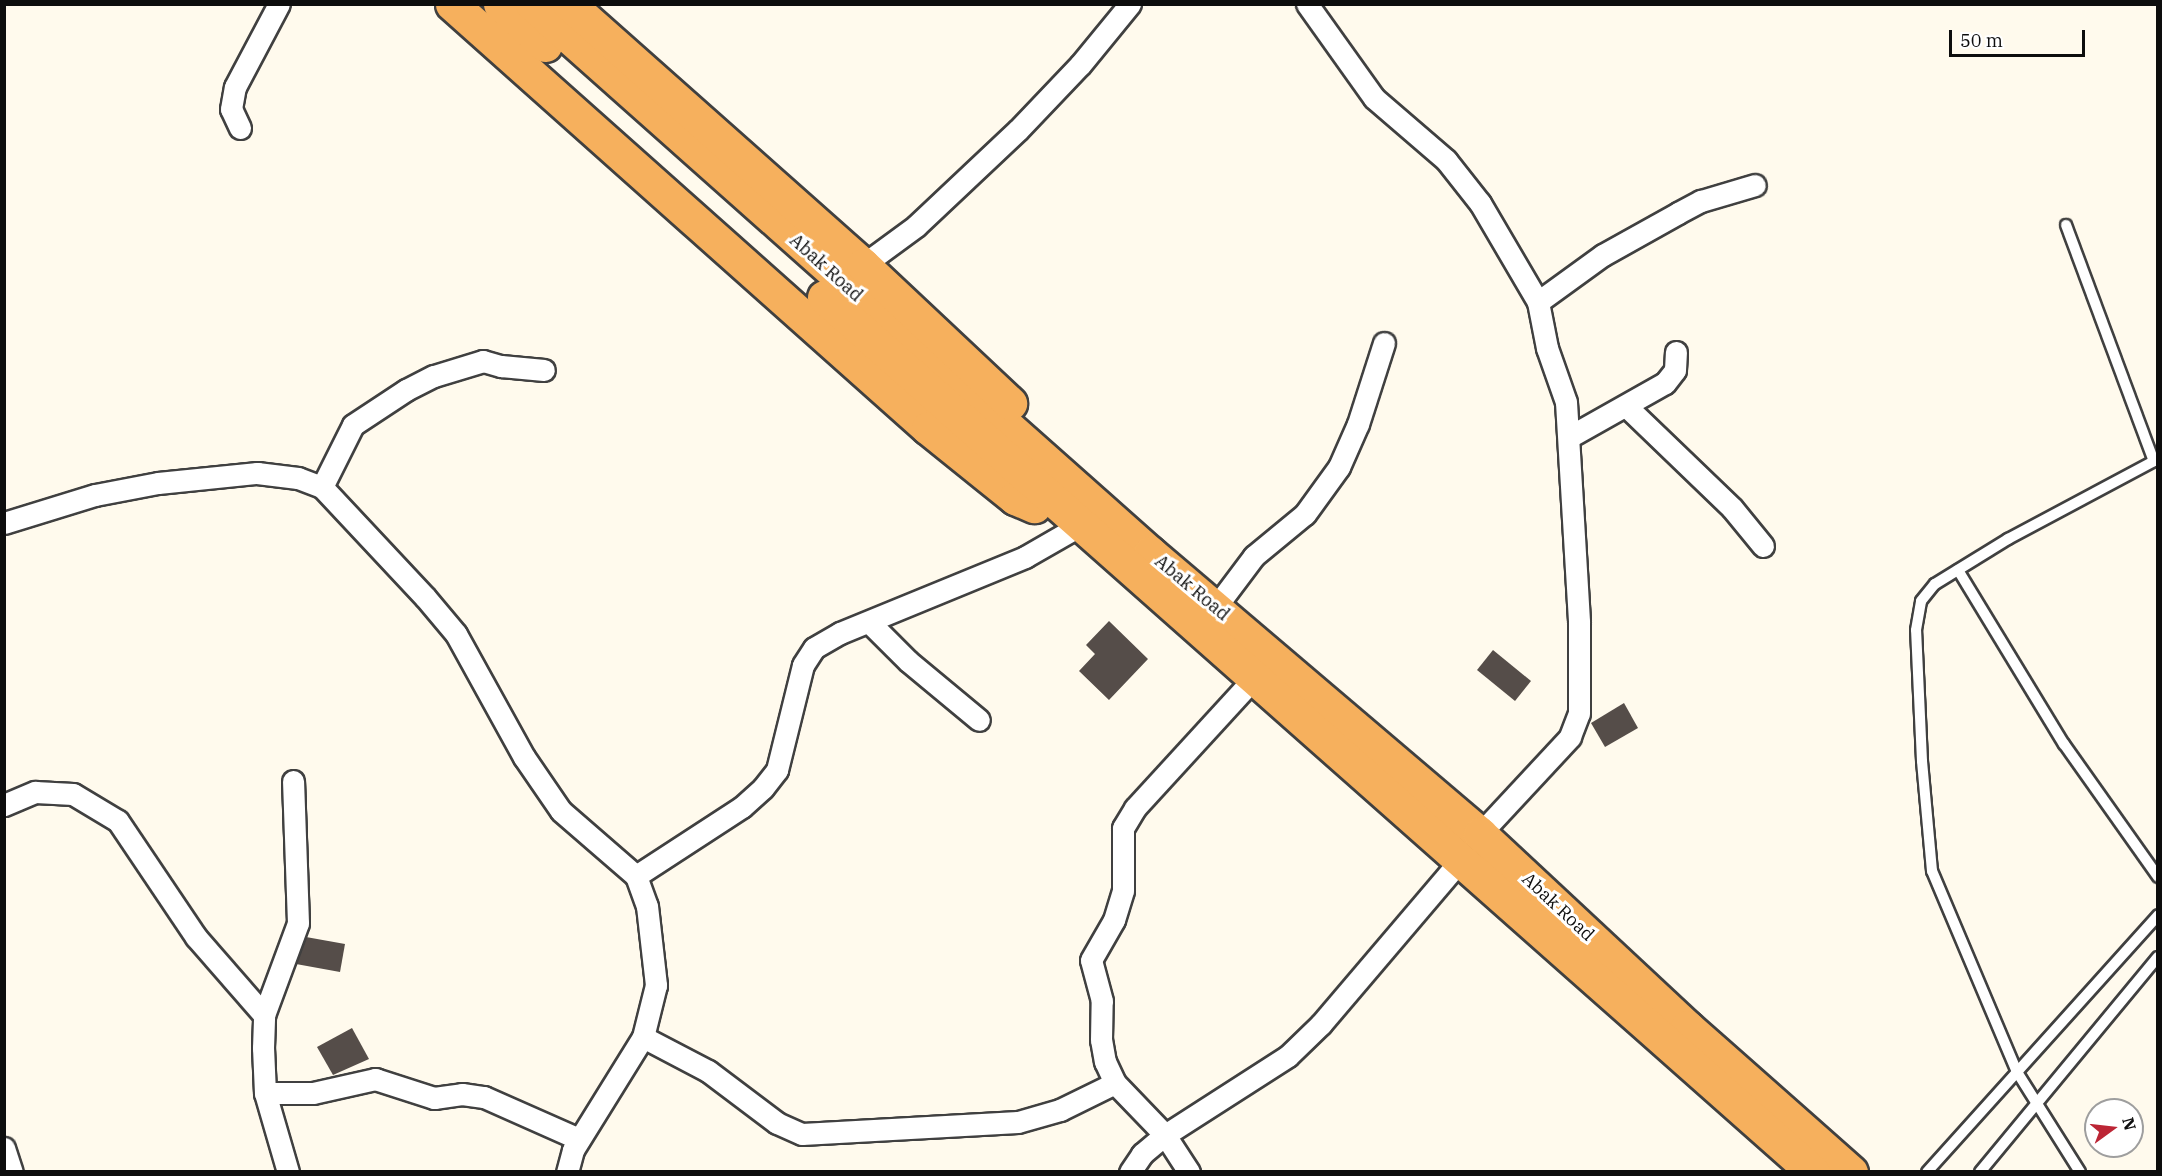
<!DOCTYPE html>
<style>
body{margin:0}
#map{position:relative;width:2162px;height:1176px;overflow:hidden;background:#fffaed;font-family:"IBM Plex Serif",serif}
div>[style]{position:absolute}
[style*='--x']{left:calc(var(--x)*1px);top:calc(var(--y)*1px);width:calc(var(--w)*1px);rotate:calc(var(--a)*1deg)}
.building>*{inset:0;background:#554d49}
.roads{filter:drop-shadow(2px 0 #404040) drop-shadow(-2px 0 #404040) drop-shadow(0 2px #404040) drop-shadow(0 -2px #404040)}
.service>*{height:10px;margin:-5px;padding:0 5px;transform-origin:5px;border-radius:5px;background:#fff}
.minor>*{height:21px;margin:-10.5px;padding:0 10.5px;transform-origin:10.5px;border-radius:10.5px;background:#fff}
.trunk>*{height:33px;margin:-16.5px;padding:0 16.5px;transform-origin:16.5px;border-radius:16.5px;background:#f6b05d}
span{translate:-50% -50%;white-space:nowrap;text-align:center;line-height:1.15;-webkit-text-stroke:6px #fff;paint-order:stroke}
.street-label{font-size:18px;color:#0d0d0d}
.frame{position:absolute;inset:0;border:6px solid #0d0d0d;pointer-events:none}
.north{position:absolute;left:2084px;top:1098px;width:60px;height:60px;box-sizing:border-box;background:#fff;border:2px solid #9e9e9e;border-radius:50%;rotate:75deg;font-size:16px;font-weight:700;line-height:24px;text-align:center;color:#0d0d0d}
.north::after{content:'';display:block;margin:auto;width:21px;height:27px;background:#bc2535;clip-path:polygon(50% 0,100% 100%,50% 72%,0 100%)}
.scale{position:absolute;left:1949px;top:30px;width:136px;height:27px;box-sizing:border-box;border:3px solid #0d0d0d;border-top:0;padding-left:8px;font-size:18px;line-height:21px;white-space:nowrap;color:#0d0d0d;-webkit-text-stroke:4px #fff;paint-order:stroke}
</style>
<div id="map">
<div class="building">
<i style="clip-path:polygon(1109px 621px,1148px 659px,1109px 700px,1079px 671px,1095px 654px,1086px 645px)"></i>
<i style="clip-path:polygon(1493px 650px,1531px 681px,1515px 701px,1477px 670px)"></i>
<i style="clip-path:polygon(1624px 703px,1638px 728px,1605px 747px,1591px 723px)"></i>
<i style="clip-path:polygon(306px 937px,345px 944px,340px 972px,296px 964px)"></i>
<i style="clip-path:polygon(352px 1028px,369px 1059px,333px 1075px,317px 1047px)"></i>
</div>
<div class="roads">
<div class="service">
<i style="--x:2066;--y:225;--w:252;--a:69.6"></i>
<i style="--x:1958;--y:570;--w:204;--a:58.7"></i>
<i style="--x:2064;--y:744;--w:163;--a:54.7"></i>
<i style="--x:1927;--y:1172;--w:346;--a:-48"></i>
<i style="--x:1980;--y:1172;--w:279;--a:-50.4"></i>
<i style="--x:2080;--y:1172;--w:118;--a:-122.2"></i>
<i style="--x:2017;--y:1072;--w:218;--a:-112.9"></i>
<i style="--x:1932;--y:871;--w:110;--a:-95.2"></i>
<i style="--x:1922;--y:761;--w:131;--a:-92.6"></i>
<i style="--x:1916;--y:630;--w:29;--a:-80"></i>
<i style="--x:1921;--y:601;--w:22;--a:-51"></i>
<i style="--x:1935;--y:584;--w:86;--a:-31.7"></i>
<i style="--x:2008;--y:539;--w:170;--a:-28.1"></i>
</div>
<div class="minor">
<i style="--x:1307;--y:4;--w:115;--a:54.5"></i>
<i style="--x:1374;--y:98;--w:95;--a:40.7"></i>
<i style="--x:1446;--y:160;--w:55;--a:51.7"></i>
<i style="--x:1480;--y:203;--w:115;--a:59.6"></i>
<i style="--x:1538;--y:302;--w:47;--a:78.9"></i>
<i style="--x:1547;--y:348;--w:57;--a:70.6"></i>
<i style="--x:1566;--y:402;--w:220;--a:86.6"></i>
<i style="--x:1579;--y:622;--w:91;--a:90"></i>
<i style="--x:1579;--y:713;--w:26;--a:111"></i>
<i style="--x:1570;--y:737;--w:132;--a:132.9"></i>
<i style="--x:240;--y:128;--w:21;--a:-115"></i>
<i style="--x:231;--y:109;--w:22;--a:-80"></i>
<i style="--x:235;--y:87;--w:94;--a:-62.1"></i>
<i style="--x:863;--y:265;--w:66;--a:-36.3"></i>
<i style="--x:916;--y:226;--w:140;--a:-43.3"></i>
<i style="--x:1018;--y:130;--w:90;--a:-46.4"></i>
<i style="--x:1080;--y:65;--w:79;--a:-50.7"></i>
<i style="--x:1538;--y:302;--w:80;--a:-35.9"></i>
<i style="--x:1603;--y:255;--w:86;--a:-29.2"></i>
<i style="--x:1678;--y:213;--w:26;--a:-28"></i>
<i style="--x:1701;--y:201;--w:56;--a:-16.5"></i>
<i style="--x:1626;--y:406;--w:147;--a:43.9"></i>
<i style="--x:1732;--y:508;--w:49;--a:50.8"></i>
<i style="--x:1569;--y:437;--w:110;--a:-29.4"></i>
<i style="--x:1665;--y:383;--w:16;--a:-52"></i>
<i style="--x:1675;--y:370;--w:18;--a:-87"></i>
<i style="--x:322;--y:487;--w:69;--a:-63.4"></i>
<i style="--x:353;--y:425;--w:64;--a:-33.4"></i>
<i style="--x:406;--y:390;--w:31;--a:-27"></i>
<i style="--x:434;--y:376;--w:51;--a:-17"></i>
<i style="--x:483;--y:361;--w:19;--a:16"></i>
<i style="--x:501;--y:366;--w:43;--a:5.3"></i>
<i style="--x:4;--y:523;--w:95;--a:-17.1"></i>
<i style="--x:95;--y:495;--w:64;--a:-10.8"></i>
<i style="--x:158;--y:483;--w:100;--a:-5.8"></i>
<i style="--x:257;--y:473;--w:41;--a:7"></i>
<i style="--x:298;--y:478;--w:26;--a:21"></i>
<i style="--x:322;--y:487;--w:151;--a:46.9"></i>
<i style="--x:425;--y:597;--w:48;--a:50"></i>
<i style="--x:456;--y:634;--w:141;--a:61.1"></i>
<i style="--x:524;--y:757;--w:65;--a:55.6"></i>
<i style="--x:561;--y:811;--w:99;--a:40.9"></i>
<i style="--x:636;--y:876;--w:32;--a:70"></i>
<i style="--x:647;--y:906;--w:80;--a:83.5"></i>
<i style="--x:656;--y:985;--w:54;--a:104"></i>
<i style="--x:643;--y:1037;--w:133;--a:121.8"></i>
<i style="--x:573;--y:1150;--w:23;--a:105"></i>
<i style="--x:1215;--y:608;--w:65;--a:-53.1"></i>
<i style="--x:1254;--y:556;--w:66;--a:-39.5"></i>
<i style="--x:1305;--y:514;--w:58;--a:-54.1"></i>
<i style="--x:1339;--y:467;--w:47;--a:-66.2"></i>
<i style="--x:1358;--y:424;--w:85;--a:-72.2"></i>
<i style="--x:870;--y:623;--w:54;--a:45"></i>
<i style="--x:908;--y:661;--w:92;--a:39.7"></i>
<i style="--x:4;--y:805;--w:34;--a:-23"></i>
<i style="--x:35;--y:792;--w:38;--a:3"></i>
<i style="--x:73;--y:794;--w:52;--a:31"></i>
<i style="--x:118;--y:821;--w:140;--a:56.1"></i>
<i style="--x:196;--y:937;--w:103;--a:48.9"></i>
<i style="--x:636;--y:876;--w:126;--a:-33.1"></i>
<i style="--x:742;--y:807;--w:28;--a:-42"></i>
<i style="--x:763;--y:788;--w:23;--a:-52"></i>
<i style="--x:777;--y:770;--w:108;--a:-76.1"></i>
<i style="--x:803;--y:665;--w:20;--a:-57"></i>
<i style="--x:814;--y:648;--w:30;--a:-30"></i>
<i style="--x:840;--y:633;--w:200;--a:-22.3"></i>
<i style="--x:1025;--y:557;--w:62;--a:-29.9"></i>
<i style="--x:643;--y:1037;--w:73;--a:27.6"></i>
<i style="--x:708;--y:1071;--w:86;--a:37"></i>
<i style="--x:777;--y:1123;--w:27;--a:24"></i>
<i style="--x:802;--y:1134;--w:216;--a:-3.2"></i>
<i style="--x:1018;--y:1122;--w:44;--a:-15.9"></i>
<i style="--x:1060;--y:1110;--w:61;--a:-26.1"></i>
<i style="--x:265;--y:1093;--w:48;--a:0"></i>
<i style="--x:313;--y:1093;--w:64;--a:-12.7"></i>
<i style="--x:375;--y:1079;--w:62;--a:17.9"></i>
<i style="--x:434;--y:1098;--w:28;--a:-8"></i>
<i style="--x:462;--y:1094;--w:22;--a:8"></i>
<i style="--x:484;--y:1097;--w:104;--a:23.9"></i>
<i style="--x:4;--y:1148;--w:25;--a:72"></i>
<i style="--x:288;--y:1172;--w:82;--a:-106.2"></i>
<i style="--x:265;--y:1093;--w:45;--a:-92.5"></i>
<i style="--x:263;--y:1048;--w:33;--a:-88"></i>
<i style="--x:264;--y:1015;--w:98;--a:-69.7"></i>
<i style="--x:298;--y:923;--w:142;--a:-92"></i>
<i style="--x:1130;--y:1172;--w:22;--a:-56"></i>
<i style="--x:1142;--y:1154;--w:30;--a:-40"></i>
<i style="--x:1165;--y:1135;--w:146;--a:-32.7"></i>
<i style="--x:1288;--y:1056;--w:46;--a:-44.1"></i>
<i style="--x:1321;--y:1024;--w:213;--a:-49.6"></i>
<i style="--x:1189;--y:1172;--w:44;--a:-123"></i>
<i style="--x:1165;--y:1135;--w:72;--a:-133.9"></i>
<i style="--x:1115;--y:1083;--w:23;--a:-115"></i>
<i style="--x:1105;--y:1062;--w:22;--a:-100"></i>
<i style="--x:1101;--y:1040;--w:39;--a:-89"></i>
<i style="--x:1102;--y:1001;--w:42;--a:-105"></i>
<i style="--x:1091;--y:960;--w:46;--a:-60.1"></i>
<i style="--x:1114;--y:920;--w:31;--a:-73"></i>
<i style="--x:1123;--y:890;--w:62;--a:-90"></i>
<i style="--x:1123;--y:828;--w:23;--a:-59"></i>
<i style="--x:1135;--y:808;--w:175;--a:-47.5"></i>
</div>
<div class="trunk">
<i style="--x:452;--y:4;--w:637;--a:41.69"></i>
<i style="--x:928;--y:428;--w:112;--a:38.8"></i>
<i style="--x:1015;--y:498;--w:21;--a:23"></i>
<i style="--x:500;--y:4;--w:61;--a:42.3"></i>
<i style="--x:532;--y:4;--w:827;--a:41.62"></i>
<i style="--x:1150;--y:553;--w:433;--a:40.4"></i>
<i style="--x:1480;--y:834;--w:283;--a:43"></i>
<i style="--x:1687;--y:1027;--w:219;--a:41.5"></i>
<i style="--x:569;--y:4;--w:393;--a:41.6"></i>
<i style="--x:863;--y:265;--w:202;--a:43.2"></i>
<i style="--x:824;--y:297;--w:1321;--a:41.5"></i>
</div>
</div>
<div class="street-label">
<span style="left:826px;top:268px;rotate:42deg">Abak Road</span>
<span style="left:1192px;top:588px;rotate:40deg">Abak Road</span>
<span style="left:1558px;top:907px;rotate:43deg">Abak Road</span>
</div>
<div class="frame"></div>
<div class="north">N</div>
<div class="scale">50 m</div>
</div>
